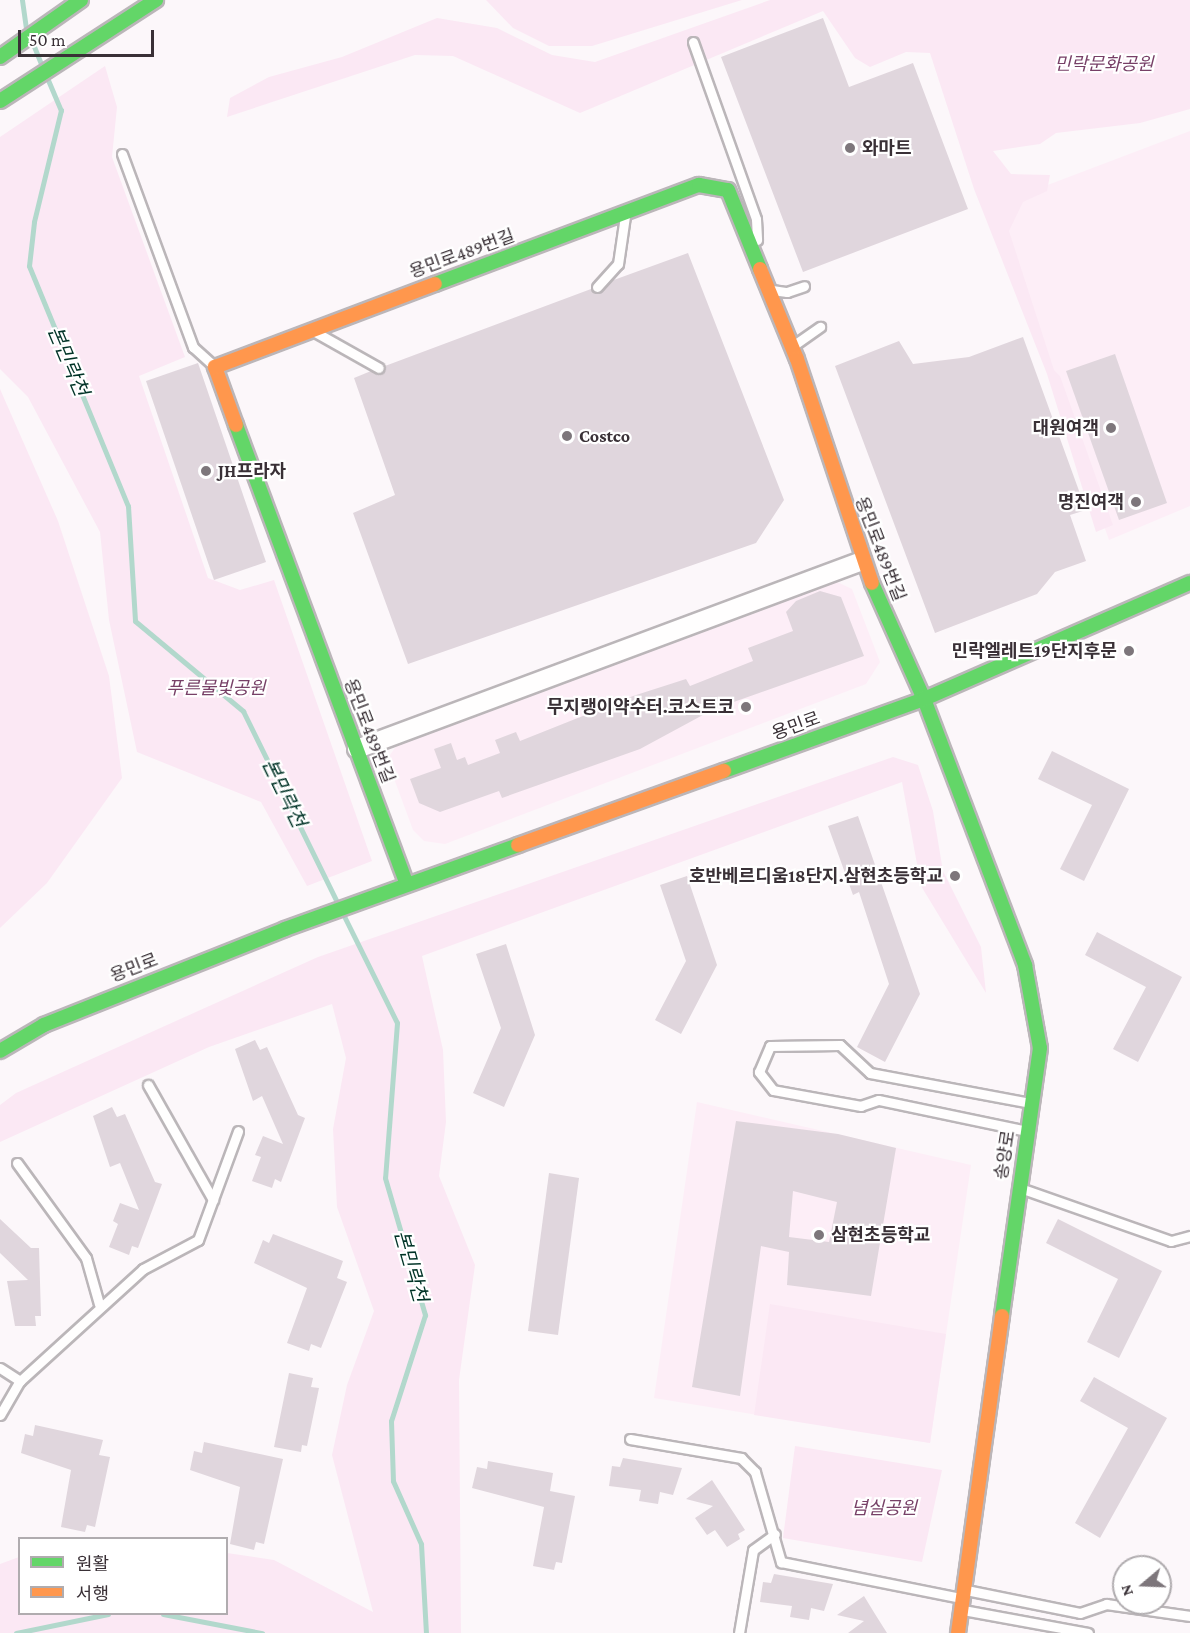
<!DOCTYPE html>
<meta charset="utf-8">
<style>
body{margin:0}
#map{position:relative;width:1190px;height:1633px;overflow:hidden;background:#fcf7fa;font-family:"Crimson Pro","Noto Sans KR",serif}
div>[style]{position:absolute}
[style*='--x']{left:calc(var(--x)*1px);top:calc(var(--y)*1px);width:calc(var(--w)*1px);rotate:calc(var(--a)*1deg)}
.built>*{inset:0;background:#fdeef7}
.green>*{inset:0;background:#fbe8f4}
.stream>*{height:5px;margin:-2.5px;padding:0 2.5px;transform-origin:2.5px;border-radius:2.5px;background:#b2d8cc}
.building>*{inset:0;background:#e0d6dd}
.roads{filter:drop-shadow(2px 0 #bbb6b9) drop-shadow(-2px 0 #bbb6b9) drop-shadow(0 2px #bbb6b9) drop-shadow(0 -2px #bbb6b9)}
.lane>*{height:9px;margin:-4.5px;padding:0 4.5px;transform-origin:4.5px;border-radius:4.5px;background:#fffefe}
.street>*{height:18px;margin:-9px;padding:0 9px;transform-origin:9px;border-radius:9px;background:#fffefe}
.fast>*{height:14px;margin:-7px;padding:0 7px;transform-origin:7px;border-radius:7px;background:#63d668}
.slow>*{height:14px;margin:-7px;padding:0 7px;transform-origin:7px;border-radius:7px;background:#ff974d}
.dots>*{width:16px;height:16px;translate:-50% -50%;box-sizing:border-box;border:3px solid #fff;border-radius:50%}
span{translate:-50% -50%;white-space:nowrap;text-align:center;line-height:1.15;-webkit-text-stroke:4.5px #fff;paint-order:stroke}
.park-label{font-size:18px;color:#774067;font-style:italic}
.poi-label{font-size:18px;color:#393036;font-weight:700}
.left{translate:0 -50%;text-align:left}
.right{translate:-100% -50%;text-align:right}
.street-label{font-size:18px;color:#393036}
.water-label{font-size:20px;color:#003327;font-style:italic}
.legend{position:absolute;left:18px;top:1537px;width:210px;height:78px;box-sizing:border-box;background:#fff;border:2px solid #b0acaf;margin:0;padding:8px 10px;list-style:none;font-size:18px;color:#393036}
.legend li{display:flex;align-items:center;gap:12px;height:30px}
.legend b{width:30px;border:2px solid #b0acaf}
.north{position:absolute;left:1112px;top:1555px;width:60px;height:60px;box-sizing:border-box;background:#fff;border:2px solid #b0acaf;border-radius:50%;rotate:251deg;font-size:16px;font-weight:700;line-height:24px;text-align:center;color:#393036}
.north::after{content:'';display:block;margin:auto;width:21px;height:27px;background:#7d767b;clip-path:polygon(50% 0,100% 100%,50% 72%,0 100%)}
.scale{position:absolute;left:18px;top:30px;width:136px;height:27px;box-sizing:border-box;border:3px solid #393036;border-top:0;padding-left:8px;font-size:18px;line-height:21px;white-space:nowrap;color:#393036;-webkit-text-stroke:4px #fff;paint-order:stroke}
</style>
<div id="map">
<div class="built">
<i style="clip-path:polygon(1190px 131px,1190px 506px,1109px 540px,992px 206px)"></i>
<i style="clip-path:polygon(835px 581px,852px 589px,880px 662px,866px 684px,445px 844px,424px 841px,413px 830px,389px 765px,390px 755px,399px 742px)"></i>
<i style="clip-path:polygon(697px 1102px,971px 1165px,930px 1443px,654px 1398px)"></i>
</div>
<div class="green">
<i style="clip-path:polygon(486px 0,742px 0,592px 46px,549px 46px,513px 28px)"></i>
<i style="clip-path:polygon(770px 0,1190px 0,1190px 109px,1140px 123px,1056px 133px,1040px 144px,993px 151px,1011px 174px,1050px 175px,1047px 191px,1023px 202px,1009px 231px,1054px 370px,1060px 376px,1113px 525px,1096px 532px,1047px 374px,974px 189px,930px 53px,906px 52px,870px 67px,855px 58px,823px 11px,580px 113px,453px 56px,415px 55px,227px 117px,230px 98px,269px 77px,342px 57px,437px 18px,497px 28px,552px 55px,595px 62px)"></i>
<i style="clip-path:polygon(105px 66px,117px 107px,112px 157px,185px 357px,139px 376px,208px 578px,240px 590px,274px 580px,372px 861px,307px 886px,261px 802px,137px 752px,109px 620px,100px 532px,28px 397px,0 369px,0 137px)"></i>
<i style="clip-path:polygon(0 389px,58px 521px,109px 676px,122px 778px,47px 883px,0 928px)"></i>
<i style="clip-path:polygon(893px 757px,918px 765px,933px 811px,943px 871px,981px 947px,986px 993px,921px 886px,902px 782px,422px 956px,443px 1050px,446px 1122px,439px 1176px,475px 1265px,459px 1380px,461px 1633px,0 1633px,0 1564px,19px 1557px,20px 1614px,226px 1614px,227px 1553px,274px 1560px,373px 1612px,332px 1455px,347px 1385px,374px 1311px,337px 1207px,333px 1129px,346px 1058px,332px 1004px,209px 1047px,0 1142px,0 1105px,16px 1093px,318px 957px)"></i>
<i style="clip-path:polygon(770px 1304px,946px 1334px,930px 1443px,754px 1415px)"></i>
<i style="clip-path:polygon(795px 1446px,942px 1470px,922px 1562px,783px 1538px)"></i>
</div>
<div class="stream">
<i style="--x:22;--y:0;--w:28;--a:82"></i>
<i style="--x:33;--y:44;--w:22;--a:68"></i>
<i style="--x:48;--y:80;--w:33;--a:67"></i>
<i style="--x:61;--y:110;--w:115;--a:103.6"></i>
<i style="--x:34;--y:222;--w:44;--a:96.5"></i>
<i style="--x:29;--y:266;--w:260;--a:67.6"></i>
<i style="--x:128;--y:506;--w:115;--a:86.5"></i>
<i style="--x:135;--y:621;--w:141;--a:39.8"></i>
<i style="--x:243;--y:711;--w:213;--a:63.8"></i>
<i style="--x:344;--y:916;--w:119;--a:63.6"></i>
<i style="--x:397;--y:1023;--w:155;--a:94.4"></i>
<i style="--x:385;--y:1178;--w:143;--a:73.7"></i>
<i style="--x:425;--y:1315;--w:111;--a:107.8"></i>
<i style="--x:391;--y:1421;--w:60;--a:88.1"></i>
<i style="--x:393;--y:1481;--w:69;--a:66"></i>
<i style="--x:421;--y:1544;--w:89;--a:86.8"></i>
<i style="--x:163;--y:1614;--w:101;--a:10.9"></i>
<i style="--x:16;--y:1633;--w:94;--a:-11.7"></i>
</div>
<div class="building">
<i style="clip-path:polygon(823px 18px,849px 87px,913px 63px,968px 209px,803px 272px,721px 57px)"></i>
<i style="clip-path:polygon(688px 253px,784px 500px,756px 543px,408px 664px,353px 513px,395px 495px,354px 378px,371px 371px,382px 374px,385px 366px,591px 289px,600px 293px,611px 281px)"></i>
<i style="clip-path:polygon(1023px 337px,1086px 510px,1070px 515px,1086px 561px,1055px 572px,1037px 594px,935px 633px,835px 366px,899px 341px,913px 364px,969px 357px)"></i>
<i style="clip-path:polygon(1115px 354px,1167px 503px,1119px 520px,1066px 371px)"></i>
<i style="clip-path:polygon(198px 363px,266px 562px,214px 580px,146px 381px)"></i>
<i style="clip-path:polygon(820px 591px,841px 597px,864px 656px,714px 709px,640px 749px,502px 798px,499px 791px,440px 812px,419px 803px,410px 779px,441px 768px,434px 749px,451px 743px,457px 760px,465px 757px,468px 765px,500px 753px,495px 740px,516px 732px,520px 741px,633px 696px,686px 679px,690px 686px,753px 661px,748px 648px,793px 631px,786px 612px,796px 601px)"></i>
<i style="clip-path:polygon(1052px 751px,1129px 789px,1084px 881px,1060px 869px,1092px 805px,1038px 779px)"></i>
<i style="clip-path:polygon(858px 816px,920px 994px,885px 1062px,857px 1047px,889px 984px,859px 892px,853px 895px,828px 826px)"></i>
<i style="clip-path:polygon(687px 876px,717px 965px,681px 1034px,655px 1020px,686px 961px,660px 885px)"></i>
<i style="clip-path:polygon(1097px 932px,1182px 977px,1138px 1062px,1113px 1049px,1146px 987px,1085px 955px)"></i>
<i style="clip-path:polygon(506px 944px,535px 1035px,504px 1107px,473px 1093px,501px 1028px,476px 954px)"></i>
<i style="clip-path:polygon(255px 1040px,260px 1050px,267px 1047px,298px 1115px,305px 1118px,281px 1182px,275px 1179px,272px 1188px,252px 1181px,261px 1157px,255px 1155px,263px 1136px,283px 1144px,262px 1096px,253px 1101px,235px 1049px)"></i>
<i style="clip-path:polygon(112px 1107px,117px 1117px,125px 1114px,155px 1182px,162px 1184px,138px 1248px,132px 1246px,129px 1255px,109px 1247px,118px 1224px,113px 1221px,120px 1203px,139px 1210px,120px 1163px,110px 1167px,93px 1116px)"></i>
<i style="clip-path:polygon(evenodd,736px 1121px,838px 1134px,896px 1148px,871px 1296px,787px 1285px,789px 1252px,761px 1246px,740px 1396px,692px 1387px,736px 1121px,793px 1191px,837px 1202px,829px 1242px,789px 1237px,793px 1191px)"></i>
<i style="clip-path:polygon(549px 1173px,579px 1178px,558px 1335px,528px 1331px)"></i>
<i style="clip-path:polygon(0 1219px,31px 1248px,39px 1248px,41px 1316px,35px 1316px,36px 1326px,15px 1326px,7px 1281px,28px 1280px,0 1253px)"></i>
<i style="clip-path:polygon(1058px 1219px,1162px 1271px,1119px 1358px,1087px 1342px,1118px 1279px,1046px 1243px)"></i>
<i style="clip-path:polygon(273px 1234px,343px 1261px,337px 1278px,347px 1282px,321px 1348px,311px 1344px,309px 1351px,287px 1343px,307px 1288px,254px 1263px,263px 1240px,269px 1243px)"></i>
<i style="clip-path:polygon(289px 1373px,313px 1378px,311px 1387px,319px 1388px,307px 1446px,302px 1445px,301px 1452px,274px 1447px)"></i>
<i style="clip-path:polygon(1094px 1377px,1167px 1418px,1100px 1538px,1075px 1523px,1128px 1428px,1080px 1401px)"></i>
<i style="clip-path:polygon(35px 1425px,103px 1440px,99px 1455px,110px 1457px,95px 1527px,87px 1525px,85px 1532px,61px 1527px,71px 1470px,21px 1453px,25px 1434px,33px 1436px)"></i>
<i style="clip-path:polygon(204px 1442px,283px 1459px,264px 1544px,256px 1542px,254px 1550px,230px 1544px,240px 1487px,190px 1470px,194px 1451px,202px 1453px)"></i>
<i style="clip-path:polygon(623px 1458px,682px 1468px,673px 1495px,660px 1492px,658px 1504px,639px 1501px,641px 1490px,609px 1486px,612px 1466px,620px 1467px)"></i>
<i style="clip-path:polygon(488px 1461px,553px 1473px,550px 1491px,575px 1496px,562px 1563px,556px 1562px,554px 1570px,533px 1566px,544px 1507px,472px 1488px,477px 1467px,487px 1469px)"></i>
<i style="clip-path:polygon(712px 1480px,745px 1530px,738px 1534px,740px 1539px,727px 1547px,715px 1530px,707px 1535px,695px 1518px,713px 1506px,686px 1499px)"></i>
<i style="clip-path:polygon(774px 1574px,833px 1584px,824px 1611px,811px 1608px,809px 1620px,790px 1617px,792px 1606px,760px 1602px,763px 1582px,771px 1583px)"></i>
<i style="clip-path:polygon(864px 1596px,875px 1614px,887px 1633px,848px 1633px,864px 1621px,837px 1615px)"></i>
</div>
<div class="roads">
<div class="lane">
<i style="--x:693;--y:42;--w:188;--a:70.4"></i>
<i style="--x:756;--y:219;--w:21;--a:87"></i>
<i style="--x:122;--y:154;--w:206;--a:69.8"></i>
<i style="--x:193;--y:347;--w:30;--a:42"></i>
<i style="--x:597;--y:287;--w:31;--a:-48"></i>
<i style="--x:618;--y:264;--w:49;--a:-81.7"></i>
<i style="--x:772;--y:290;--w:15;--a:8"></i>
<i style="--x:787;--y:292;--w:18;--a:-19"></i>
<i style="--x:315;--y:332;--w:73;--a:29.4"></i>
<i style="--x:794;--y:345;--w:32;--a:-35"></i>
<i style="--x:148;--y:1085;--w:132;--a:60.5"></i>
<i style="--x:1027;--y:1131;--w:152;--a:-168.2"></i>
<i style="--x:878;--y:1100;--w:18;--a:161"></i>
<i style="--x:861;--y:1106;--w:89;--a:-169.7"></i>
<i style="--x:773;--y:1090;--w:23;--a:-128"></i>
<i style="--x:759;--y:1072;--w:28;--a:-67"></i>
<i style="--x:770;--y:1046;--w:70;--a:-0.8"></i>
<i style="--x:840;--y:1045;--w:41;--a:43"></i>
<i style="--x:870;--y:1073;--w:164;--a:10.6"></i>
<i style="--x:17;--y:1163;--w:117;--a:54"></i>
<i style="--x:86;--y:1258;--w:48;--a:74.2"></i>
<i style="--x:1020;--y:1188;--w:160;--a:19.3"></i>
<i style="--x:1171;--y:1241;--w:20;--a:-15"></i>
<i style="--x:0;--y:1368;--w:24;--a:33"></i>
<i style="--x:20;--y:1381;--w:166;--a:-42.3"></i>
<i style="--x:143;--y:1269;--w:62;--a:-27.8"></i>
<i style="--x:198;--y:1240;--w:116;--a:-69.8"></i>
<i style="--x:0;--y:1415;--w:39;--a:-60"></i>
<i style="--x:630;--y:1439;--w:113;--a:9.7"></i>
<i style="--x:741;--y:1458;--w:20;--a:45"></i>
<i style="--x:755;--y:1472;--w:94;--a:73.9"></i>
<i style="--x:781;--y:1562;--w:184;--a:11.3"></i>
<i style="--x:966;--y:1590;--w:116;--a:11.4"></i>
<i style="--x:1080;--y:1613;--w:28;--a:-19"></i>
<i style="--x:1106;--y:1604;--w:85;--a:8.1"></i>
<i style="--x:963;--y:1610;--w:127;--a:10.4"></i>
<i style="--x:739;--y:1633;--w:84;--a:-80.4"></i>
<i style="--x:753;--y:1550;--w:27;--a:-36"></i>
</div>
<div class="street">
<i style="--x:357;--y:749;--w:539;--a:-20.42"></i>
</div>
<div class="fast">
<i style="--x:0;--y:57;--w:99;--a:-35.1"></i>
<i style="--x:0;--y:101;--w:186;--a:-32.9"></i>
<i style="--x:435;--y:284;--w:282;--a:-20.6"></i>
<i style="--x:699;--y:185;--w:29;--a:10"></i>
<i style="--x:728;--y:190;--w:85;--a:67.9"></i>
<i style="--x:236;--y:425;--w:490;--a:69.6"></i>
<i style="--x:872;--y:583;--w:127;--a:65.9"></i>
<i style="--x:924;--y:699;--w:285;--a:69.2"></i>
<i style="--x:1025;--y:965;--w:84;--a:79.8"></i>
<i style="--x:1040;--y:1048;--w:271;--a:98.1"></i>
<i style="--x:724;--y:771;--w:213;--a:-19.8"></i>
<i style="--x:924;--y:699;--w:290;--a:-23.6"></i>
<i style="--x:0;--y:1051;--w:51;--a:-30.6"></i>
<i style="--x:44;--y:1025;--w:259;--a:-21.7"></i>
<i style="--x:285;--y:929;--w:248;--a:-19.8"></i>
</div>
<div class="slow">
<i style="--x:760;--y:269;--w:97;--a:67.7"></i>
<i style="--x:797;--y:359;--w:236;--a:71.5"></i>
<i style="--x:236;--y:425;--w:62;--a:-109.9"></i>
<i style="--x:215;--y:367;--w:235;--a:-20.7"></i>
<i style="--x:518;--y:845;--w:219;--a:-19.8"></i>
<i style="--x:958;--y:1633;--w:320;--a:-82.1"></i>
</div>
</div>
<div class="dots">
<i style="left:850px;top:148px;background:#7d767b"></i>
<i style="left:1111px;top:428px;background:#7d767b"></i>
<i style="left:567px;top:436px;background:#7d767b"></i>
<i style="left:206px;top:471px;background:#7d767b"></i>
<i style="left:1136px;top:502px;background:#7d767b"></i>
<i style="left:1129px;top:651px;background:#7d767b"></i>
<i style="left:746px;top:707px;background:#7d767b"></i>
<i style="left:955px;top:876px;background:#7d767b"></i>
<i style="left:819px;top:1235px;background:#7d767b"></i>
</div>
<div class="park-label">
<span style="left:1104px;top:64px">민락문화공원</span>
<span style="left:216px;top:688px">푸른물빛공원</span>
<span style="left:884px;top:1508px">념실공원</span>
</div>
<div class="poi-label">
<span class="left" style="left:862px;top:148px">와마트</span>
<span class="right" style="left:1099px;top:428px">대원여객</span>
<span class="left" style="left:579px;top:436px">Costco</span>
<span class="left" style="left:218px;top:471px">JH프라자</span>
<span class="right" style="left:1124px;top:502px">명진여객</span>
<span class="right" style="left:1117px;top:651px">민락엘레트19단지후문</span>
<span class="right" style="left:734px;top:707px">무지랭이약수터.코스트코</span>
<span class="right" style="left:943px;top:876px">호반베르디움18단지.삼현초등학교</span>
<span class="left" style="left:831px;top:1235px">삼현초등학교</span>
</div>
<div class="street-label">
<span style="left:462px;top:254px;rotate:-20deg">용민로489번길</span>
<span style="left:880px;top:549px;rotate:69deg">용민로489번길</span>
<span style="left:796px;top:726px;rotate:-20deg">용민로</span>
<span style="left:369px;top:731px;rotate:69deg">용민로489번길</span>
<span style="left:134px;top:968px;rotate:-21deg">용민로</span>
<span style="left:1005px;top:1155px;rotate:-81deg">송양로</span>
</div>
<div class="water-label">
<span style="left:68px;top:361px;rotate:67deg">본민락천</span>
<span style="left:284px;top:793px;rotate:64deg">본민락천</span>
<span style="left:411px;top:1266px;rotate:74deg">본민락천</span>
</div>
<ul class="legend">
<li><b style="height:8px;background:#63d668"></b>원활</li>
<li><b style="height:8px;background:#ff974d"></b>서행</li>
</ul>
<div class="north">N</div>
<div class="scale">50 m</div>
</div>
